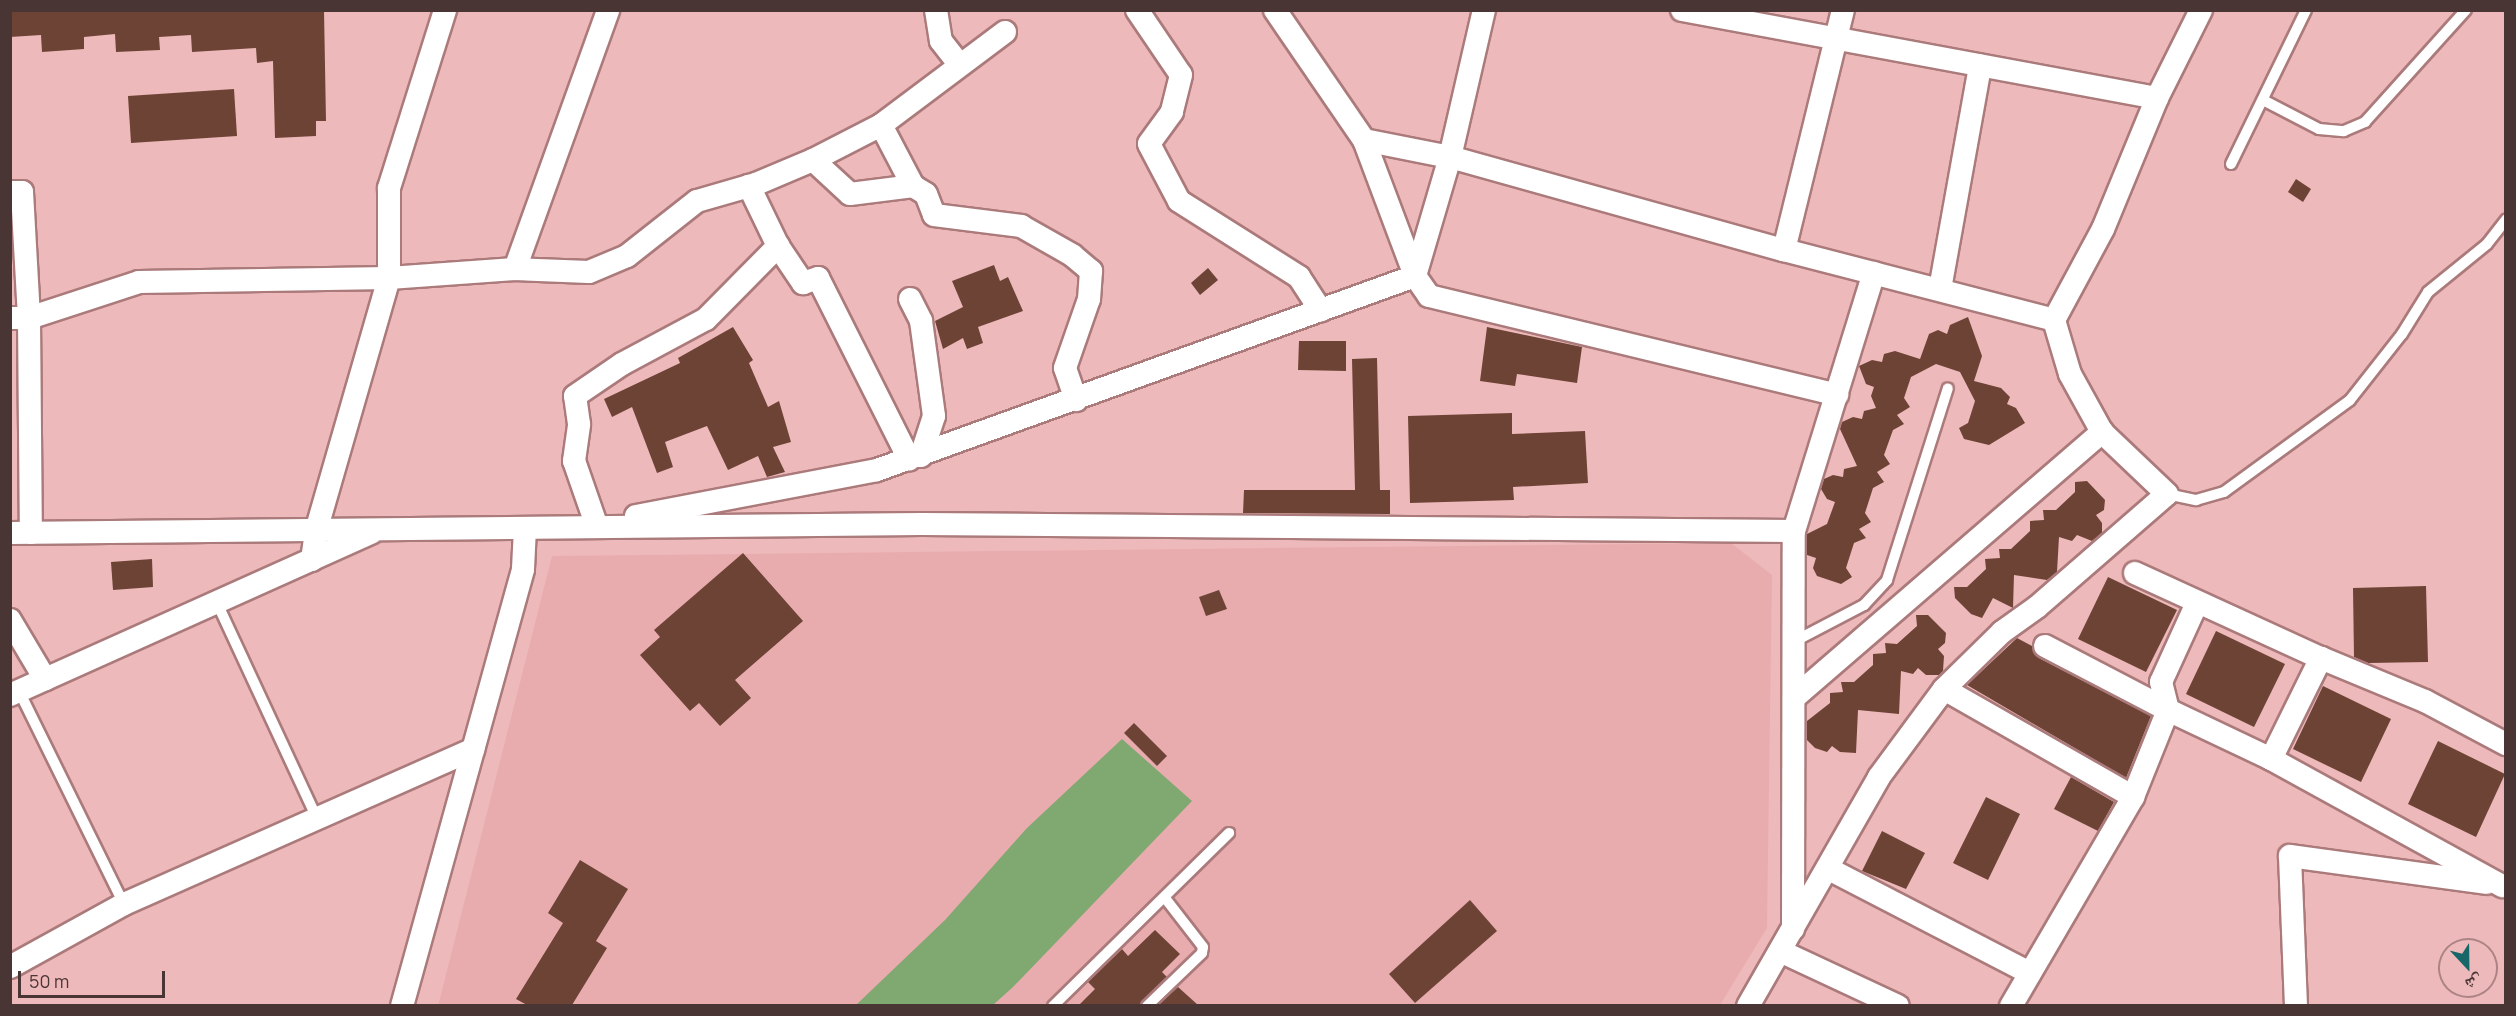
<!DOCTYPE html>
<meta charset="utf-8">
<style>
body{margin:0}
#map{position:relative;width:2516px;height:1016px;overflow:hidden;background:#eeb9ba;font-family:Manrope,"Noto Naskh Arabic",sans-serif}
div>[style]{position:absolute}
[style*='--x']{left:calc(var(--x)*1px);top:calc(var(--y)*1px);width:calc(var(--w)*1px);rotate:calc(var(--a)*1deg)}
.built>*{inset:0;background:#e9acae}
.green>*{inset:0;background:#80a871}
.building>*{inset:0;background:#6d4336}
.roads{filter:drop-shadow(2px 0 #ab7a7b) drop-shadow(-2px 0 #ab7a7b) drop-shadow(0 2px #ab7a7b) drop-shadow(0 -2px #ab7a7b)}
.service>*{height:10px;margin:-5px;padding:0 5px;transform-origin:5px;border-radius:5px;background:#fff}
.minor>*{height:22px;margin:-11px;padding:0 11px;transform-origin:11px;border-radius:11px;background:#fff}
span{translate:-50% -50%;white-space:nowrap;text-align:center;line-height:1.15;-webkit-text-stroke:6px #eeb9ba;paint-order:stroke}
.frame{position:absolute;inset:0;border:12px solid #4a3535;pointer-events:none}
.north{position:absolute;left:2438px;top:938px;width:60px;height:60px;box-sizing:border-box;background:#eeb9ba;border:2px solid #ac8485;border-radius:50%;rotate:158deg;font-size:16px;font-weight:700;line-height:24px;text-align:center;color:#4a3535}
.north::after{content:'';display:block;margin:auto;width:21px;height:27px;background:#176668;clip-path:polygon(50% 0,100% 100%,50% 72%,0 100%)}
.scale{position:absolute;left:18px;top:971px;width:147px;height:27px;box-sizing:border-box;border:3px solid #4a3535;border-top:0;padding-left:8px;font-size:18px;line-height:21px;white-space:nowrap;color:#4a3535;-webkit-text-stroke:4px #eeb9ba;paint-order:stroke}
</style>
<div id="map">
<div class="built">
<i style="clip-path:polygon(1731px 543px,1772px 575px,1767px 928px,1720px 1005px,438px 1006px,552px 556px)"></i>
</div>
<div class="green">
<i style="clip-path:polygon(1122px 739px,1192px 801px,1013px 987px,993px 1005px,856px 1005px,945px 920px,1027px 828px)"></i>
</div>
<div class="building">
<i style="clip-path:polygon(10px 10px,324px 10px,326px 121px,316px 121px,316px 136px,275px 138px,273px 61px,257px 63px,256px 48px,192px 52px,191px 35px,159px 37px,160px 50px,116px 52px,115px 34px,84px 37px,84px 49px,42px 52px,41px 35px,10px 37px)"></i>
<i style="clip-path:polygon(234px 89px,237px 136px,131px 143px,128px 96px)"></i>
<i style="clip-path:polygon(2296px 179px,2311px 189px,2303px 202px,2288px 192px)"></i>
<i style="clip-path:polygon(994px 265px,1000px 281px,1008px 277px,1023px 311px,978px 327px,983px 343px,967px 349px,963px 338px,943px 349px,935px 321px,963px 307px,952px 281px)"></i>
<i style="clip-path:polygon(1208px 268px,1218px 280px,1200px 295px,1191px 283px)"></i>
<i style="clip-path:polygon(1968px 317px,1982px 356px,1974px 381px,2001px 388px,2010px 397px,2007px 404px,2016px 408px,2025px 423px,1989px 445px,1964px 439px,1959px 428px,1968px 423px,1975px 401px,1960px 372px,1936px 364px,1911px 377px,1904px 398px,1910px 407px,1897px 415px,1904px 424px,1893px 430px,1884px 455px,1890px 464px,1877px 472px,1884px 482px,1873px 488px,1865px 513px,1871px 522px,1859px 529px,1866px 538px,1854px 543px,1846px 568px,1852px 577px,1841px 584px,1817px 576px,1813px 568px,1816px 558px,1807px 555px,1807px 534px,1827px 524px,1835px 502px,1827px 499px,1821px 489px,1824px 479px,1833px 475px,1843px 477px,1844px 469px,1857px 466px,1840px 429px,1842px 422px,1853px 417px,1862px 419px,1864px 411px,1876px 408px,1871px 396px,1874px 387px,1866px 384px,1859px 366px,1872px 360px,1882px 362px,1884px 354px,1895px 351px,1920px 359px,1929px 334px,1938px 330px,1947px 334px,1950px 325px)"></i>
<i style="clip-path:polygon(733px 327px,753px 360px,749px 363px,768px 407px,779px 401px,791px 442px,773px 447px,785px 472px,767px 477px,758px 456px,728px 470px,707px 426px,665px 442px,673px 467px,657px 473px,632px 407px,612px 417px,604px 399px,680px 363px,678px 358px)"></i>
<i style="clip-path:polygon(1487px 327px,1582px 347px,1577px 383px,1517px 374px,1515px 386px,1480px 381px)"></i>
<i style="clip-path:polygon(1299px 341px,1346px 341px,1346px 371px,1298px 370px)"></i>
<i style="clip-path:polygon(1377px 358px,1380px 490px,1390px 490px,1390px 514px,1243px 513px,1244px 490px,1355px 490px,1352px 359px)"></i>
<i style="clip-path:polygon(1512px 413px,1512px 434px,1585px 431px,1588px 483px,1513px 487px,1514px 500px,1410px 503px,1408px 416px)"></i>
<i style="clip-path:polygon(2087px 481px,2105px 500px,2104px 510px,2096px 515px,2102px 523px,2102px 533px,2092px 541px,2077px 535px,2072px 541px,2059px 537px,2057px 572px,2047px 580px,2014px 575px,2013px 608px,1993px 598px,1982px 618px,1971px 614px,1955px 598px,1954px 587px,1967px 587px,1986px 569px,1985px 559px,2000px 558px,1999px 549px,2011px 549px,2030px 531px,2030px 521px,2044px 520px,2043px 510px,2056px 510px,2075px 492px,2075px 482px)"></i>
<i style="clip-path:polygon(743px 553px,803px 621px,735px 680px,751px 698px,720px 726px,699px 703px,690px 711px,640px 655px,660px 637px,654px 630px)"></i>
<i style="clip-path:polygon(152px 559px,153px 587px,113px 590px,111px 562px)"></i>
<i style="clip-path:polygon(2108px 577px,2177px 610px,2146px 672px,2078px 639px)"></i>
<i style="clip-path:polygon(2426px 586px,2428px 662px,2368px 663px,2354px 657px,2353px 588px)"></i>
<i style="clip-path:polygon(1219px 590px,1227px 609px,1206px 616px,1199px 597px)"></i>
<i style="clip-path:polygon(1916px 615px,1928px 615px,1946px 633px,1945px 643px,1938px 649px,1944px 656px,1943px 671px,1939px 675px,1926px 675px,1918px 668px,1913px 674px,1901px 671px,1899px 714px,1858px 710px,1856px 753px,1840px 752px,1832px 746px,1827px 752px,1815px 748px,1807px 740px,1807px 721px,1830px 703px,1830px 693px,1843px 692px,1841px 682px,1854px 682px,1873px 665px,1873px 654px,1886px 653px,1885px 643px,1897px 644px,1917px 626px)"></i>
<i style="clip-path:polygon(2216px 631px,2285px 664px,2254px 727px,2186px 694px)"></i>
<i style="clip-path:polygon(2017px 638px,2032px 646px,2039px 658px,2151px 716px,2126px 778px,1967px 685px)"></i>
<i style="clip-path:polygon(2323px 686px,2391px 719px,2361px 782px,2293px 749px)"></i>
<i style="clip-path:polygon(1134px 723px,1167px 756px,1157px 766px,1124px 733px)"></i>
<i style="clip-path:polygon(2438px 741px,2505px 774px,2476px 837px,2408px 804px)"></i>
<i style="clip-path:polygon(2071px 777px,2114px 802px,2098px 831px,2054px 809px)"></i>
<i style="clip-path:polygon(1986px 797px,2020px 814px,1988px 880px,1953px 863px)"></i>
<i style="clip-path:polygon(1882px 831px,1925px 853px,1906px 889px,1862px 871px)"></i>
<i style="clip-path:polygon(580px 860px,628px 889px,596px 941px,607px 948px,572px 1005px,527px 1005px,516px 999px,563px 923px,548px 913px)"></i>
<i style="clip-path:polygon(1470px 900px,1497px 931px,1415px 1003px,1389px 974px)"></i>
<i style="clip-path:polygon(1155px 930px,1180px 954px,1162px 972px,1167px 977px,1140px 1005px,1079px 1005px,1095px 989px,1088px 982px,1122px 949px,1128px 956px)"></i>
<i style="clip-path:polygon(1178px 987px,1198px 1005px,1158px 1005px)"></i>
</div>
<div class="roads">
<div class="service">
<i style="--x:2263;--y:100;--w:63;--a:27.4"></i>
<i style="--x:2319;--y:129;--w:25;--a:5"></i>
<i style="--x:2344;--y:131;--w:23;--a:-23"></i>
<i style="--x:2365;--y:122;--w:151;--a:-48"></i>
<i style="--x:2231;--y:164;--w:171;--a:-64"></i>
<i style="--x:2167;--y:494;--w:30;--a:12"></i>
<i style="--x:2196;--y:500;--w:29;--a:-16"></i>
<i style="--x:2224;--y:492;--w:156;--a:-36.1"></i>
<i style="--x:2350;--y:400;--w:84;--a:-51.8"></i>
<i style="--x:2402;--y:334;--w:49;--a:-58.2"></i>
<i style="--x:2428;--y:292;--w:76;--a:-39.1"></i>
<i style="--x:2487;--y:244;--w:31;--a:-52"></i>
<i style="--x:217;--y:603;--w:235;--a:65.1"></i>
<i style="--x:1797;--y:640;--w:76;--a:-27.6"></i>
<i style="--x:1864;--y:605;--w:34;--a:-47"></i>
<i style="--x:1887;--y:580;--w:201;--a:-72.4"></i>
<i style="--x:19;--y:691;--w:237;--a:63.8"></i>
<i style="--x:1053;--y:1006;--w:247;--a:-44.5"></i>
<i style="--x:1147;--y:1006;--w:76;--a:-43.9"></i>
<i style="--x:1202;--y:953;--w:6;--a:-81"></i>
<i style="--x:1203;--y:947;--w:62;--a:-127.8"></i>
</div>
<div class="minor">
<i style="--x:936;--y:10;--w:31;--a:81"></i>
<i style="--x:941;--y:41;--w:29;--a:52"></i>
<i style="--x:1137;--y:10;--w:78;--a:55.9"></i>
<i style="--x:1181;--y:75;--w:38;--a:104"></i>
<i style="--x:1172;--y:112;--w:39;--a:126"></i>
<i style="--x:1149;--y:144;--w:64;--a:62.2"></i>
<i style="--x:1179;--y:201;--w:142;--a:32.3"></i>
<i style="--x:1299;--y:277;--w:40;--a:57.1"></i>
<i style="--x:1275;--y:10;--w:158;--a:55.6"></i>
<i style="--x:1364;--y:140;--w:145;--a:69.4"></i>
<i style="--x:1415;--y:276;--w:24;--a:55"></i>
<i style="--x:1429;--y:296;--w:420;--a:13.6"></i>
<i style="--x:1682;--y:10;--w:483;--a:10.5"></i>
<i style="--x:881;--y:125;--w:69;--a:62.3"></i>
<i style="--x:913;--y:186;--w:15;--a:32"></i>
<i style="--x:926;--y:194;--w:22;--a:69"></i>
<i style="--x:934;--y:215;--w:88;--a:7.2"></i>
<i style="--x:1021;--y:226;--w:59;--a:29.6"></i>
<i style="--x:1072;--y:255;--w:25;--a:40"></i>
<i style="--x:1091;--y:271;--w:28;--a:94"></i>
<i style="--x:1089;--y:299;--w:73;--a:109.2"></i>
<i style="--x:1065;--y:368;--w:34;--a:71"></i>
<i style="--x:1364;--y:140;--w:88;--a:11.2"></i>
<i style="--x:1450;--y:157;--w:347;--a:15.6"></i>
<i style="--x:1784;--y:250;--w:279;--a:14.5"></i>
<i style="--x:813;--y:160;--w:50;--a:42.6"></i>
<i style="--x:850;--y:194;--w:64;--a:-7.2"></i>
<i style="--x:10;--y:192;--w:12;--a:0"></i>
<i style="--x:22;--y:192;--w:126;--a:86.8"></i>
<i style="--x:29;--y:318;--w:215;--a:89.5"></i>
<i style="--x:778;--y:246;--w:45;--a:56"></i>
<i style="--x:803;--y:283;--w:16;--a:-18"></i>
<i style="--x:818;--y:278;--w:203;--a:63.3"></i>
<i style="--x:1784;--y:250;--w:247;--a:-76.2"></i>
<i style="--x:515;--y:269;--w:275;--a:-70.2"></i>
<i style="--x:1415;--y:276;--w:124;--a:-73.6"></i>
<i style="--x:1450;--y:157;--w:151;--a:-77"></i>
<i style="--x:1940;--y:289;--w:227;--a:-79.8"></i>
<i style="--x:910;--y:299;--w:25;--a:63"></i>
<i style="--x:921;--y:321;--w:96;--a:82.2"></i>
<i style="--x:934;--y:416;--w:42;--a:108"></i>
<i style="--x:10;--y:318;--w:19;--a:0"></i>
<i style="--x:29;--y:318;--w:116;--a:-18.1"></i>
<i style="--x:139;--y:282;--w:250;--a:-0.9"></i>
<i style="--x:389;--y:278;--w:126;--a:-4.1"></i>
<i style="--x:515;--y:269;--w:74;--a:2.3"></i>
<i style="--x:589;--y:272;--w:41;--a:-22.8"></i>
<i style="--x:627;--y:256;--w:89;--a:-38.2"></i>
<i style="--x:697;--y:201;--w:61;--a:-16.1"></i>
<i style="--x:756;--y:184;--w:62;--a:-22.8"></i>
<i style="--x:813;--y:160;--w:76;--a:-27.2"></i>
<i style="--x:881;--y:125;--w:155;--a:-36.9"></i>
<i style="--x:636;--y:516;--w:245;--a:-10.8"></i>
<i style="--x:877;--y:470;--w:572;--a:-19.83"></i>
<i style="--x:596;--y:524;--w:67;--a:-109.2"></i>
<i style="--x:574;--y:461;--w:37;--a:-82"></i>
<i style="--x:579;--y:424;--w:28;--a:-98"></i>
<i style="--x:575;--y:396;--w:57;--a:-34.2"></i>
<i style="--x:622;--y:364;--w:95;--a:-28.2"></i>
<i style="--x:706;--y:319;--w:103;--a:-45.4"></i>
<i style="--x:778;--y:246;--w:67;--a:-115.8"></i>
<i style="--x:10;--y:533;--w:912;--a:-0.57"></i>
<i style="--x:922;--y:524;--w:872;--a:0.46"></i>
<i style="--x:312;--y:560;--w:29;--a:-82"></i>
<i style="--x:316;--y:531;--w:263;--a:-73.9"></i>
<i style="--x:389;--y:278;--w:90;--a:-90"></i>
<i style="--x:389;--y:188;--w:187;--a:-72.5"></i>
<i style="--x:2135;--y:573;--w:205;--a:24.6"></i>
<i style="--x:2321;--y:658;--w:113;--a:22.5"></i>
<i style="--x:2425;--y:701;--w:92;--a:28"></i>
<i style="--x:10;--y:620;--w:69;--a:59.3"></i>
<i style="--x:2045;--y:646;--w:139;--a:27.5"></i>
<i style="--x:2168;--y:710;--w:29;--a:-104"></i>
<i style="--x:2161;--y:682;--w:87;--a:-65.5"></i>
<i style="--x:1944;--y:689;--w:218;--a:29.7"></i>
<i style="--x:10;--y:695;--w:396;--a:-24.2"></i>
<i style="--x:1795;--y:697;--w:406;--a:-40.8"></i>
<i style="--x:2271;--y:759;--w:113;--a:-63.7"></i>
<i style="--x:1829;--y:869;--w:226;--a:27.4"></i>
<i style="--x:1793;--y:929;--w:398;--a:-89.9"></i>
<i style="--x:1794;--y:531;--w:270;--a:-72.8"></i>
<i style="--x:1780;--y:951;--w:130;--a:25"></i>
<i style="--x:10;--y:967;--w:130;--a:-28.9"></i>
<i style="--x:124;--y:904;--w:382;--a:-23.9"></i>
<i style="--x:402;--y:1006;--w:453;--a:-74.5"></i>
<i style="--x:523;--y:569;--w:41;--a:-87.2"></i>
<i style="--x:1748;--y:1006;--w:264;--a:-60.2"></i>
<i style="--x:1879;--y:777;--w:109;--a:-53.5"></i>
<i style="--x:1944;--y:689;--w:81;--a:-44.5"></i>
<i style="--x:2002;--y:632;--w:43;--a:-35.5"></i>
<i style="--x:2037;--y:607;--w:172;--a:-41"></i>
<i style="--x:2167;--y:494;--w:90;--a:-136.4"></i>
<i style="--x:2102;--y:432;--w:66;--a:-118.9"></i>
<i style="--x:2070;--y:374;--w:56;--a:-106.5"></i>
<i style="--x:2054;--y:320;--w:103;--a:-61.7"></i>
<i style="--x:2103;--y:229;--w:142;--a:-67.6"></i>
<i style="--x:2157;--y:98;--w:98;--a:-63.4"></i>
<i style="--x:2011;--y:1006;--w:242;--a:-59.7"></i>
<i style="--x:2133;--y:797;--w:94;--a:-68.1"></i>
<i style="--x:2168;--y:710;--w:114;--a:25.4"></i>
<i style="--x:2271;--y:759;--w:264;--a:28.8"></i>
<i style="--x:2296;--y:1006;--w:150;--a:-92.3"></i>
<i style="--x:2290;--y:856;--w:198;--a:7.8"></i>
</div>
</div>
<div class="frame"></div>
<div class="north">ش</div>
<div class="scale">50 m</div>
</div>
